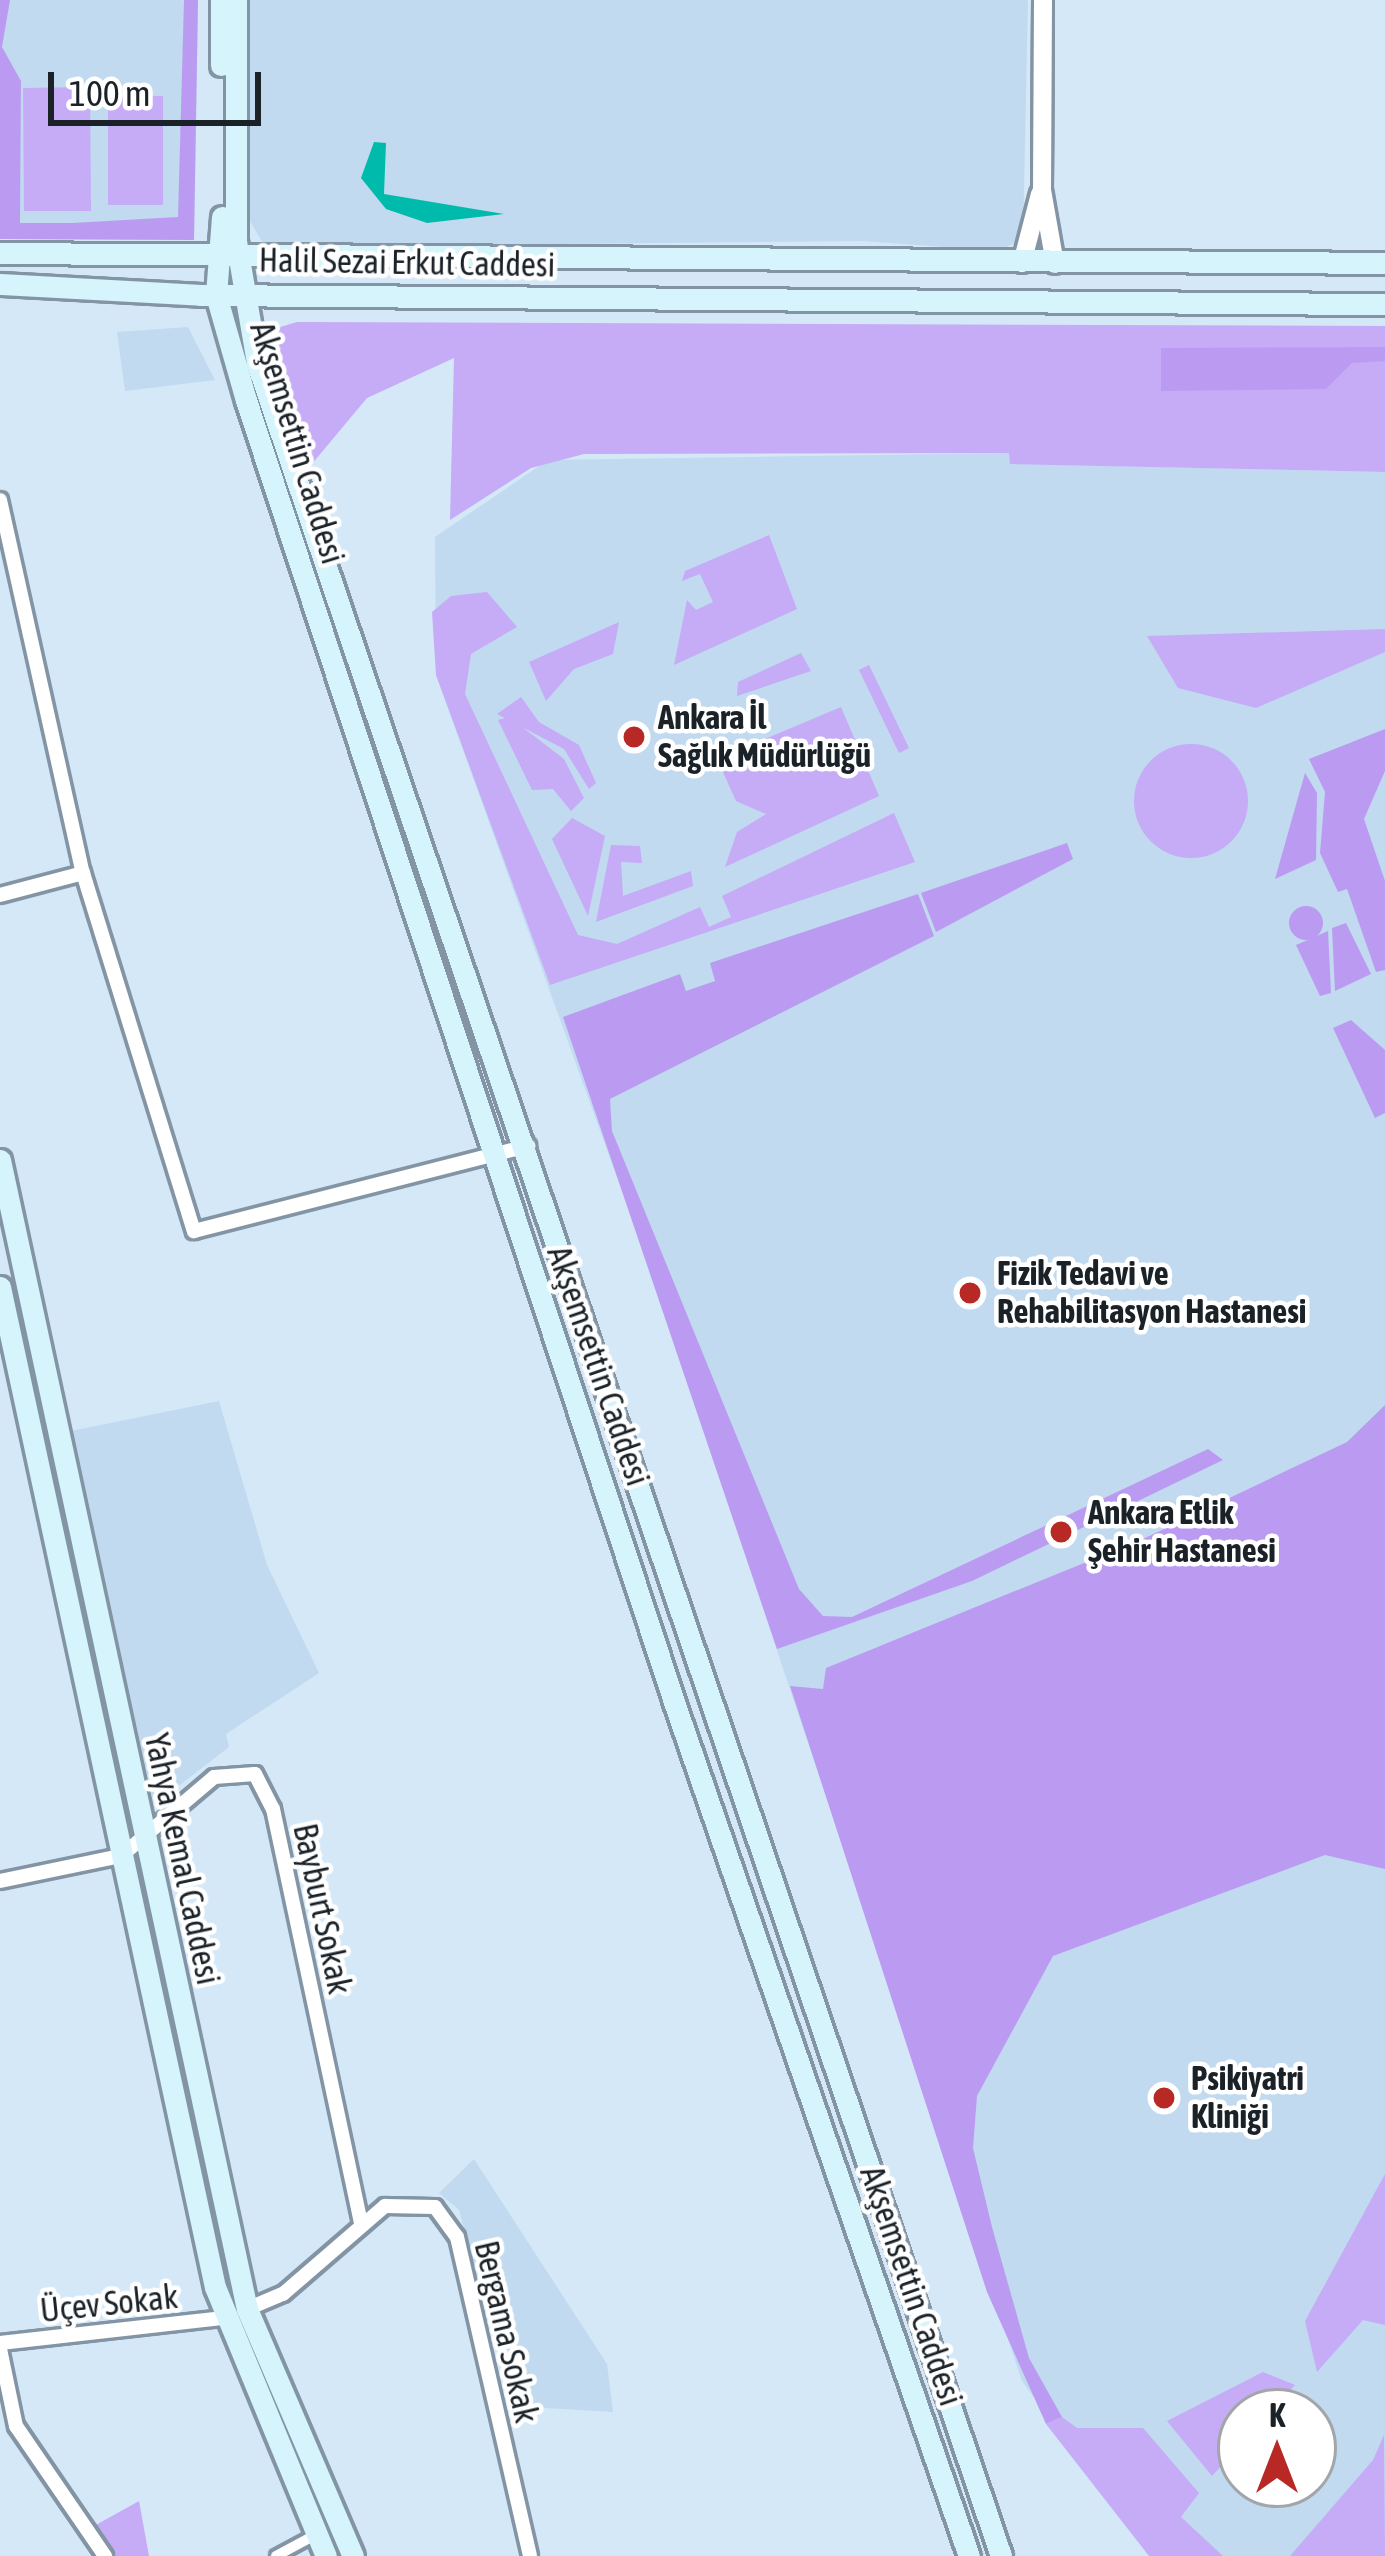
<!DOCTYPE html>
<meta charset="utf-8">
<style>
body{margin:0}
#map{position:relative;width:1385px;height:2556px;overflow:hidden;background:#d4e8f8;font-family:"Asap Condensed",sans-serif}
div>[style]{position:absolute}
[style*='--x']{left:calc(var(--x)*1px);top:calc(var(--y)*1px);width:calc(var(--w)*1px);rotate:calc(var(--a)*1deg)}
.built>*{inset:0;background:#c1daef}
.green>*{inset:0;background:#c6abf7}
.round{border-radius:50%}
.forest>*{inset:0;background:#bb9bf1}
.water>*{inset:0;background:#00baab}
.roads{filter:drop-shadow(3px 0 #8395a4) drop-shadow(-3px 0 #8395a4) drop-shadow(0 3px #8395a4) drop-shadow(0 -3px #8395a4)}
.pedestrian>*{height:10px;margin:-5px;padding:0 5px;transform-origin:5px;border-radius:5px;background:#fff}
.minor>*{height:14px;margin:-7px;padding:0 7px;transform-origin:7px;border-radius:7px;background:#fff}
.tertiary>*{height:18px;margin:-9px;padding:0 9px;transform-origin:9px;border-radius:9px;background:#fff}
.secondary>*{height:21px;margin:-10.5px;padding:0 10.5px;transform-origin:10.5px;border-radius:10.5px;background:#d5f4fb}
.dots>*{width:33px;height:33px;translate:-50% -50%;box-sizing:border-box;border:6px solid #fff;border-radius:50%}
span{translate:-50% -50%;white-space:nowrap;text-align:center;line-height:1.15;-webkit-text-stroke:9px #fff;paint-order:stroke}
.street-label{font-size:33px;color:#1a2127}
.poi-label{font-size:33px;color:#1a2127;font-weight:700}
.left{translate:0 -50%;text-align:left}
.north{position:absolute;left:1217px;top:2388px;width:120px;height:120px;box-sizing:border-box;background:#fff;border:3px solid #a3a6a9;border-radius:50%;rotate:0deg;font-size:33px;font-weight:700;line-height:48px;text-align:center;color:#1a2127}
.north::after{content:'';display:block;margin:auto;width:42px;height:54px;background:#b82925;clip-path:polygon(50% 0,100% 100%,50% 72%,0 100%)}
.scale{position:absolute;left:48px;top:72px;width:213px;height:54px;box-sizing:border-box;border:6px solid #1a2127;border-top:0;padding-left:15px;font-size:36px;line-height:42px;white-space:nowrap;color:#1a2127;-webkit-text-stroke:9px #fff;paint-order:stroke}
</style>
<div id="map">
<div class="built">
<i style="clip-path:polygon(0 0,198px 0,194px 240px,0 239px)"></i>
<i style="clip-path:polygon(250px 0,1028px 0,1023px 238px,1000px 251px,862px 241px,265px 247px,247px 216px)"></i>
<i style="clip-path:polygon(188px 327px,215px 380px,125px 391px,117px 332px)"></i>
<i style="clip-path:polygon(evenodd,1010px 453px,1011px 464px,1385px 472px,1385px 2556px,1149px 2556px,1022px 2381px,639px 1239px,436px 675px,435px 537px,548px 460px,1010px 453px,1241px 2412px,1313px 2412px,1313px 2484px,1241px 2484px,1241px 2412px)"></i>
<i style="clip-path:polygon(219px 1401px,267px 1565px,319px 1673px,226px 1734px,229px 1747px,154px 1805px,71px 1431px)"></i>
<i style="clip-path:polygon(474px 2159px,607px 2364px,613px 2412px,511px 2406px,459px 2210px,439px 2193px)"></i>
</div>
<div class="green">
<i style="clip-path:polygon(90px 87px,91px 211px,24px 211px,23px 88px)"></i>
<i style="clip-path:polygon(108px 96px,163px 96px,163px 205px,108px 205px)"></i>
<i style="clip-path:polygon(297px 322px,1385px 326px,1385px 472px,1010px 464px,1009px 453px,584px 454px,531px 468px,450px 520px,454px 358px,367px 398px,311px 465px,273px 349px,277px 328px)"></i>
<i style="clip-path:polygon(769px 535px,797px 609px,674px 665px,687px 600px,696px 610px,713px 602px,700px 574px,682px 581px,685px 571px)"></i>
<i style="clip-path:polygon(487px 592px,517px 627px,471px 654px,465px 694px,578px 935px,617px 944px,700px 907px,709px 927px,731px 917px,722px 896px,894px 813px,915px 862px,550px 985px,436px 675px,432px 612px,451px 596px)"></i>
<i style="clip-path:polygon(619px 622px,613px 654px,574px 669px,546px 701px,529px 662px)"></i>
<i style="clip-path:polygon(1385px 629px,1385px 652px,1256px 708px,1178px 688px,1147px 636px)"></i>
<i style="clip-path:polygon(801px 653px,811px 671px,737px 696px,738px 682px)"></i>
<i style="clip-path:polygon(869px 665px,909px 748px,899px 753px,859px 670px)"></i>
<i style="clip-path:polygon(521px 697px,539px 722px,579px 745px,596px 783px,589px 789px,564px 749px,497px 714px)"></i>
<i style="clip-path:polygon(841px 707px,879px 796px,725px 867px,737px 832px,766px 814px,736px 801px,717px 759px)"></i>
<i style="clip-path:polygon(509px 717px,564px 759px,584px 798px,571px 811px,553px 789px,532px 790px,498px 720px)"></i>
<i class="round" style="left:1134px;top:744px;width:114px;height:114px"></i>
<i style="clip-path:polygon(572px 818px,605px 836px,588px 916px,552px 839px)"></i>
<i style="clip-path:polygon(611px 845px,640px 846px,642px 863px,621px 862px,623px 896px,691px 871px,693px 886px,596px 922px)"></i>
<i style="clip-path:polygon(1385px 2174px,1385px 2325px,1363px 2320px,1317px 2372px,1305px 2321px)"></i>
<i style="clip-path:polygon(1263px 2372px,1295px 2385px,1270px 2412px,1241px 2412px,1241px 2444px,1212px 2476px,1167px 2421px)"></i>
<i style="clip-path:polygon(1062px 2417px,1077px 2428px,1143px 2428px,1199px 2493px,1181px 2517px,1223px 2556px,1149px 2556px,1046px 2424px)"></i>
<i style="clip-path:polygon(1384px 2435px,1385px 2556px,1290px 2556px,1373px 2460px)"></i>
<i style="clip-path:polygon(139px 2501px,149px 2556px,113px 2556px,94px 2526px)"></i>
</div>
<div class="forest">
<i style="clip-path:polygon(0 0,10px 0,2px 47px,21px 81px,20px 223px,72px 223px,178px 217px,184px 0,198px 0,194px 240px,0 239px)"></i>
<i style="clip-path:polygon(1385px 347px,1385px 361px,1352px 363px,1326px 389px,1161px 391px,1161px 348px)"></i>
<i style="clip-path:polygon(1385px 729px,1385px 771px,1364px 819px,1385px 881px,1385px 970px,1376px 972px,1347px 889px,1338px 892px,1320px 853px,1325px 792px,1309px 759px)"></i>
<i style="clip-path:polygon(1305px 773px,1317px 793px,1316px 860px,1275px 879px)"></i>
<i style="clip-path:polygon(1067px 843px,1073px 859px,936px 932px,921px 893px)"></i>
<i style="clip-path:polygon(918px 894px,934px 936px,610px 1099px,612px 1131px,799px 1589px,823px 1616px,852px 1617px,1208px 1449px,1223px 1460px,972px 1581px,777px 1649px,563px 1017px,680px 974px,686px 991px,715px 981px,710px 963px)"></i>
<i class="round" style="left:1289px;top:906px;width:34px;height:34px"></i>
<i style="clip-path:polygon(1346px 923px,1371px 974px,1335px 991px,1332px 928px)"></i>
<i style="clip-path:polygon(1328px 931px,1331px 993px,1320px 996px,1296px 945px)"></i>
<i style="clip-path:polygon(1351px 1020px,1385px 1050px,1385px 1113px,1375px 1118px,1333px 1028px)"></i>
<i style="clip-path:polygon(1385px 1405px,1385px 1869px,1325px 1855px,1053px 1956px,977px 2096px,973px 2148px,992px 2227px,1029px 2358px,1062px 2417px,1046px 2424px,987px 2292px,790px 1686px,823px 1689px,826px 1668px,1143px 1539px,1347px 1442px)"></i>
</div>
<div class="water">
<i style="clip-path:polygon(374px 142px,386px 143px,384px 194px,504px 214px,427px 223px,386px 209px,361px 178px)"></i>
</div>
<div class="roads">
<div class="pedestrian">
<i style="--x:276;--y:2556;--w:47;--a:-28.2"></i>
</div>
<div class="minor">
<i style="--x:0;--y:500;--w:382;--a:77.5"></i>
<i style="--x:83;--y:873;--w:375;--a:72.8"></i>
<i style="--x:194;--y:1231;--w:345;--a:-14.3"></i>
<i style="--x:0;--y:895;--w:86;--a:-14.8"></i>
<i style="--x:0;--y:1881;--w:124;--a:-11.7"></i>
<i style="--x:121;--y:1856;--w:122;--a:-40.3"></i>
<i style="--x:214;--y:1777;--w:41;--a:-4.2"></i>
<i style="--x:255;--y:1774;--w:39;--a:63"></i>
<i style="--x:273;--y:1809;--w:423;--a:78"></i>
<i style="--x:247;--y:2309;--w:39;--a:-23"></i>
<i style="--x:283;--y:2294;--w:135;--a:-40.8"></i>
<i style="--x:385;--y:2206;--w:50;--a:1.1"></i>
<i style="--x:435;--y:2207;--w:37;--a:54"></i>
<i style="--x:457;--y:2237;--w:327;--a:77.1"></i>
<i style="--x:0;--y:2343;--w:225;--a:-6.4"></i>
<i style="--x:0;--y:2349;--w:79;--a:78.3"></i>
<i style="--x:16;--y:2426;--w:158;--a:55.6"></i>
</div>
<div class="tertiary">
<i style="--x:1043;--y:0;--w:190;--a:90.3"></i>
<i style="--x:1042;--y:190;--w:75;--a:80"></i>
<i style="--x:1022;--y:263;--w:71;--a:-75.4"></i>
</div>
<div class="secondary">
<i style="--x:221;--y:0;--w:65;--a:90"></i>
<i style="--x:236;--y:0;--w:241;--a:90"></i>
<i style="--x:236;--y:241;--w:124;--a:80.2"></i>
<i style="--x:257;--y:363;--w:2316;--a:71.26"></i>
<i style="--x:222;--y:217;--w:78;--a:94.4"></i>
<i style="--x:216;--y:295;--w:109;--a:74.1"></i>
<i style="--x:246;--y:400;--w:1367;--a:71.8"></i>
<i style="--x:673;--y:1699;--w:907;--a:70.95"></i>
<i style="--x:0;--y:253;--w:1385;--a:0.41"></i>
<i style="--x:0;--y:284;--w:200;--a:3.1"></i>
<i style="--x:200;--y:295;--w:1185;--a:0.44"></i>
<i style="--x:0;--y:1160;--w:1175;--a:77.87"></i>
<i style="--x:247;--y:2309;--w:269;--a:66.8"></i>
<i style="--x:0;--y:1287;--w:1023;--a:77.87"></i>
<i style="--x:215;--y:2287;--w:291;--a:67.6"></i>
</div>
</div>
<div class="dots">
<i style="left:634px;top:737px;background:#b82925"></i>
<i style="left:970px;top:1293px;background:#b82925"></i>
<i style="left:1061px;top:1532px;background:#b82925"></i>
<i style="left:1164px;top:2098px;background:#b82925"></i>
</div>
<div class="street-label">
<span style="left:407px;top:263px;rotate:1deg">Halil Sezai Erkut Caddesi</span>
<span style="left:297px;top:443px;rotate:73deg">Akşemsettin Caddesi</span>
<span style="left:598px;top:1366px;rotate:71deg">Akşemsettin Caddesi</span>
<span style="left:182px;top:1859px;rotate:78deg">Yahya Kemal Caddesi</span>
<span style="left:322px;top:1909px;rotate:78deg">Bayburt Sokak</span>
<span style="left:911px;top:2286px;rotate:71deg">Akşemsettin Caddesi</span>
<span style="left:109px;top:2304px;rotate:-6deg">Üçev Sokak</span>
<span style="left:506px;top:2332px;rotate:77deg">Bergama Sokak</span>
</div>
<div class="poi-label">
<span class="left" style="left:658px;top:737px">Ankara İl<br>Sağlık Müdürlüğü</span>
<span class="left" style="left:997px;top:1293px">Fizik Tedavi ve<br>Rehabilitasyon Hastanesi</span>
<span class="left" style="left:1088px;top:1532px">Ankara Etlik<br>Şehir Hastanesi</span>
<span class="left" style="left:1191px;top:2098px">Psikiyatri<br>Kliniği</span>
</div>
<div class="north">K</div>
<div class="scale">100 m</div>
</div>
